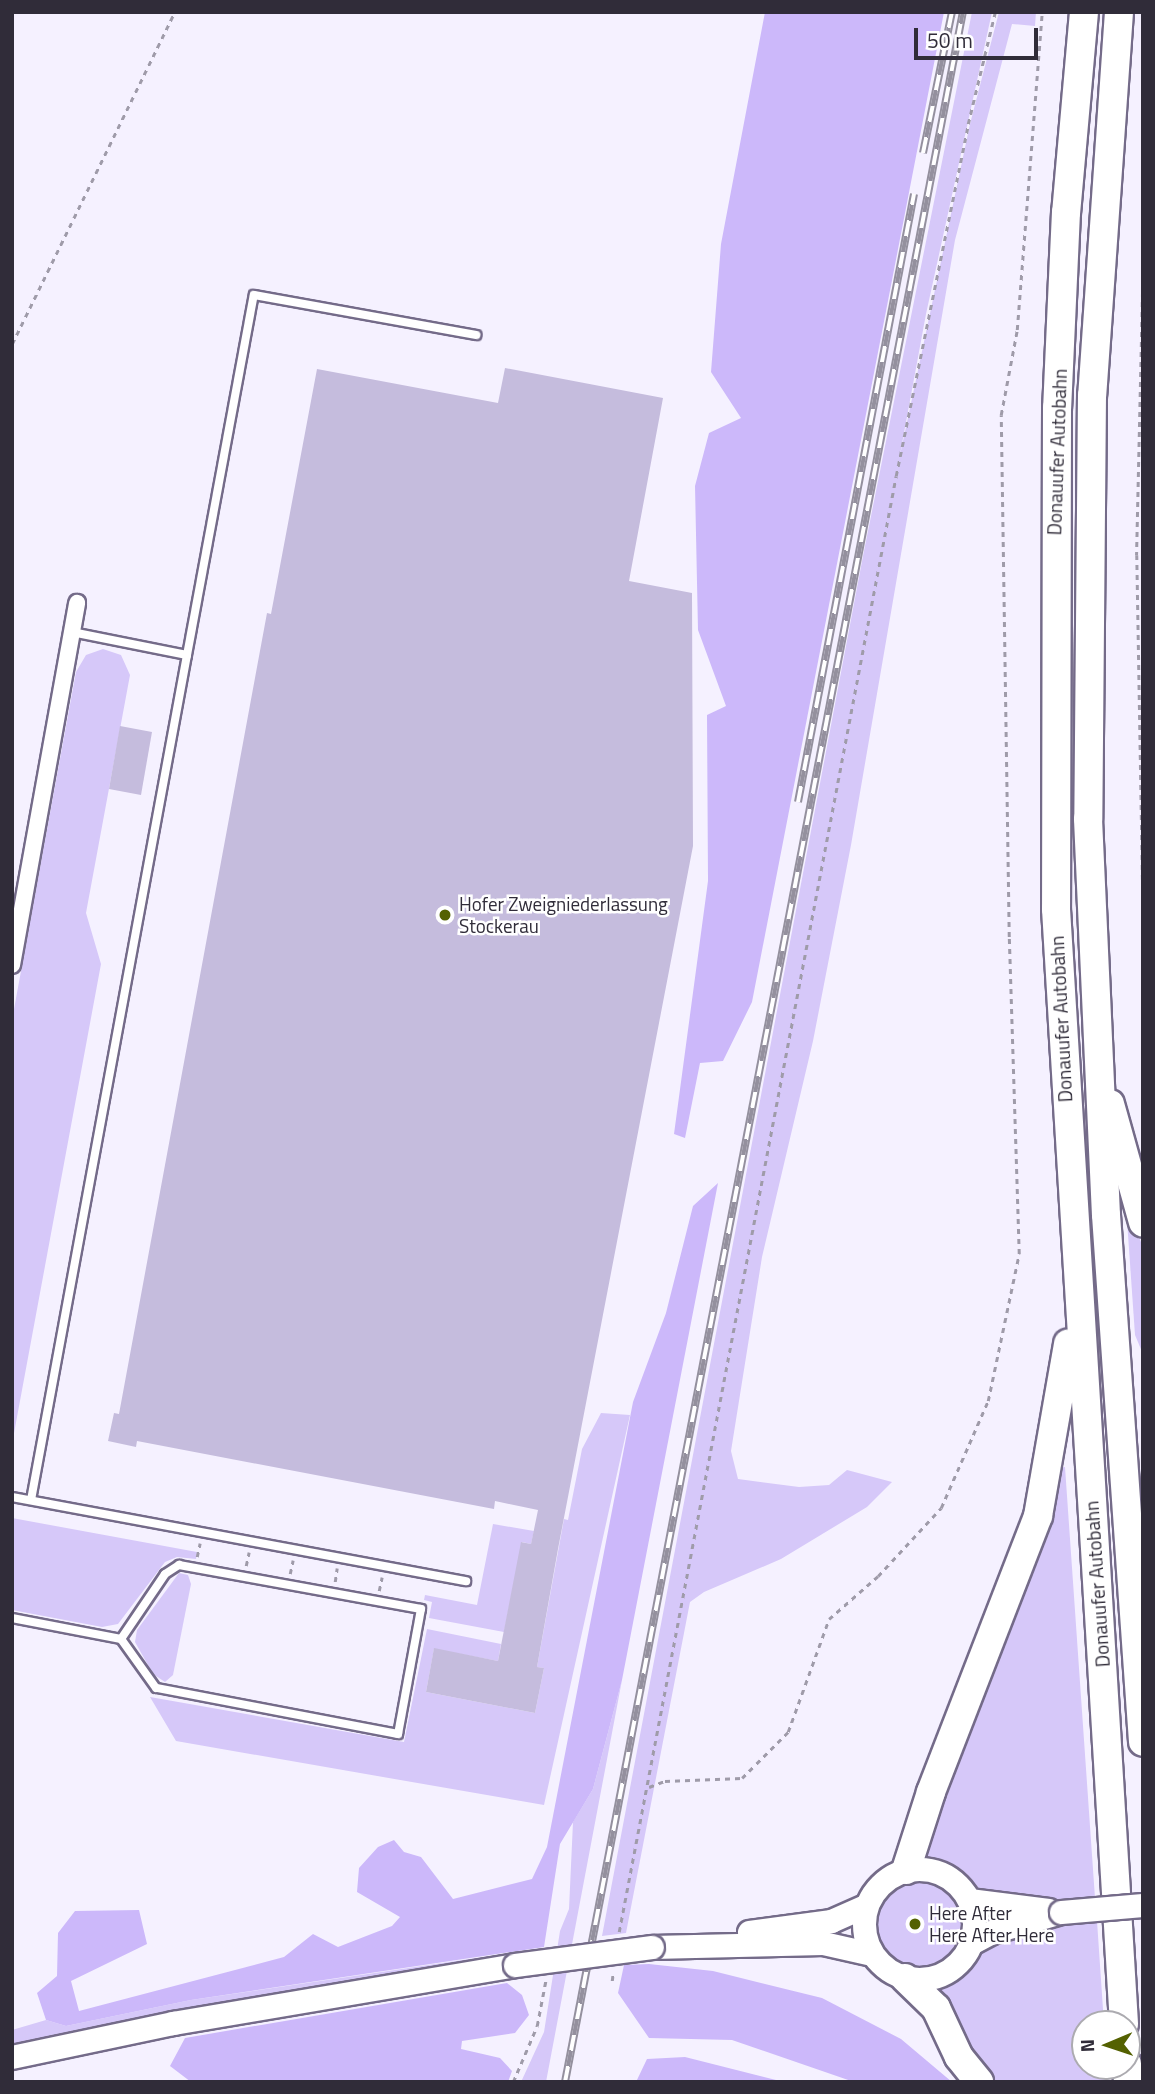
<!DOCTYPE html>
<style>
body{margin:0}
#map{position:relative;width:1155px;height:2094px;overflow:hidden;background:#f5f1ff;font-family:"Titillium Web",sans-serif}
div>[style]{position:absolute}
[style*='--x']{left:calc(var(--x)*1px);top:calc(var(--y)*1px);width:calc(var(--w)*1px);rotate:calc(var(--a)*1deg)}
.green>*{inset:0;background:#d6c8f9}
.round{border-radius:50%}
.forest>*{inset:0;background:#ccb8fa}
.building>*{inset:0;background:#c5bcdd}
.path>*{height:2.5px;margin-top:-1.25px;transform-origin:0;background:repeating-linear-gradient(90deg,#9f9ba9 0 5px,transparent 0 10px)}
.roads{filter:drop-shadow(2px 0 #746b89) drop-shadow(-2px 0 #746b89) drop-shadow(0 2px #746b89) drop-shadow(0 -2px #746b89)}
.lane>*{height:8px;margin:-4px;padding:0 4px;transform-origin:4px;border-radius:4px;background:#fff}
.street>*{height:16px;margin:-8px;padding:0 8px;transform-origin:8px;border-radius:8px;background:#fff}
.secondary>*{height:23px;margin:-11.5px;padding:0 11.5px;transform-origin:11.5px;border-radius:11.5px;background:#fff}
.secondary>.ring{margin:-11.5px;padding:0;box-sizing:content-box;background:none;border:23px solid #fff;border-radius:50%}
.highway>*{height:28px;margin:-14px;padding:0 14px;transform-origin:14px;border-radius:14px;background:#fff}
.rail>*{height:8px;margin-top:-4px;transform-origin:0;background:repeating-linear-gradient(90deg,#fff 0 16px,#94909e 0 32px);box-sizing:border-box;border-block:2px solid #94909e}
.bridges{filter:drop-shadow(2px 0 #746b89) drop-shadow(-2px 0 #746b89) drop-shadow(0 2px #746b89) drop-shadow(0 -2px #746b89)}
.secondary-bridge>*{height:23px;margin:-11.5px;padding:0 11.5px;transform-origin:11.5px;border-radius:11.5px;background:#fff}
.dots>*{width:19px;height:19px;translate:-50% -50%;box-sizing:border-box;border:4px solid #fff;border-radius:50%}
span{translate:-50% -50%;white-space:nowrap;text-align:center;line-height:1.15;-webkit-text-stroke:5px #fff;paint-order:stroke}
.street-label{font-size:19px;color:#302c39}
.poi-label{font-size:19px;color:#302c39}
.left{translate:0 -50%;text-align:left}
.frame{position:absolute;inset:0;border:14px solid #302c39;pointer-events:none}
.north{position:absolute;left:1071px;top:2010px;width:70px;height:70px;box-sizing:border-box;background:#fff;border:2px solid #acabb0;border-radius:50%;rotate:268deg;font-size:19px;font-weight:700;line-height:28px;text-align:center;color:#302c39}
.north::after{content:'';display:block;margin:auto;width:24px;height:32px;background:#546101;clip-path:polygon(50% 0,100% 100%,50% 72%,0 100%)}
.scale{position:absolute;left:914px;top:28px;width:124px;height:32px;box-sizing:border-box;border:4px solid #302c39;border-top:0;padding-left:9px;font-size:21px;line-height:24px;white-space:nowrap;color:#302c39;-webkit-text-stroke:5px #fff;paint-order:stroke}
</style>
<div id="map">
<div class="green">
<i style="clip-path:polygon(972px 12px,992px 12px,926px 314px,899px 460px,970px 124px,999px 12px,1036px 12px,1035px 26px,1012px 24px,955px 240px,851px 845px,813px 1041px,762px 1257px,731px 1451px,738px 1479px,799px 1487px,829px 1485px,847px 1470px,892px 1482px,867px 1507px,781px 1559px,704px 1592px,690px 1602px,626px 1933px,602px 1936px,863px 556px)"></i>
<i style="clip-path:polygon(103px 649px,121px 655px,130px 675px,86px 913px,101px 964px,12px 1444px,12px 1020px,76px 672px,86px 655px)"></i>
<i style="clip-path:polygon(1126px 1206px,1143px 1247px,1143px 1354px,1135px 1335px)"></i>
<i style="clip-path:polygon(601px 1413px,630px 1415px,544px 1805px,176px 1741px,150px 1697px,404px 1742px,427px 1629px,501px 1644px,498px 1661px,434px 1649px,426px 1692px,535px 1713px,544px 1668px,537px 1667px,564px 1519px,568px 1520px,582px 1449px)"></i>
<i style="clip-path:polygon(1065px 1467px,1095px 1898px,1043px 1902px,975px 1890px,953px 1871px,923px 1860px,1058px 1468px)"></i>
<i style="clip-path:polygon(12px 1518px,197px 1552px,196px 1559px,177px 1557px,165px 1562px,118px 1624px,102px 1627px,12px 1610px)"></i>
<i style="clip-path:polygon(493px 1524px,534px 1531px,531px 1544px,522px 1542px,504px 1632px,429px 1618px,432px 1602px,424px 1600px,425px 1595px,477px 1605px)"></i>
<i style="clip-path:polygon(179px 1573px,188px 1575px,191px 1584px,173px 1675px,165px 1682px,153px 1674px,135px 1642px,137px 1630px)"></i>
<i style="clip-path:polygon(622px 1680px,546px 2082px,521px 2082px,544px 2032px,560px 1931px,569px 1909px,573px 1822px,593px 1789px)"></i>
<i class="round" style="left:875px;top:1881px;width:88px;height:88px"></i>
<i style="clip-path:polygon(1097px 1921px,1104px 2024px,1085px 2024px,1085px 2066px,1107px 2066px,1109px 2082px,987px 2082px,932px 1990px,1004px 1937px,1042px 1927px)"></i>
<i style="clip-path:polygon(510px 1953px,510px 1957px,12px 2047px,12px 2030px,46px 2020px,66px 2026px,191px 2000px)"></i>
</div>
<div class="forest">
<i style="clip-path:polygon(765px 12px,944px 12px,752px 1002px,723px 1061px,700px 1063px,685px 1138px,674px 1134px,708px 881px,707px 715px,726px 706px,698px 630px,695px 486px,709px 433px,741px 418px,711px 372px,721px 244px)"></i>
<i style="clip-path:polygon(718px 1183px,622px 1680px,593px 1789px,560px 1844px,544px 1947px,191px 2000px,66px 2026px,46px 2020px,37px 1993px,57px 1976px,58px 1933px,75px 1911px,139px 1910px,147px 1944px,71px 1981px,79px 2011px,284px 1957px,313px 1934px,338px 1947px,392px 1926px,400px 1917px,357px 1892px,359px 1868px,378px 1847px,394px 1840px,404px 1852px,421px 1857px,453px 1899px,532px 1879px,547px 1847px,633px 1402px,666px 1313px,693px 1206px)"></i>
<i style="clip-path:polygon(649px 1964px,713px 1971px,822px 1998px,901px 2039px,952px 2082px,854px 2082px,732px 2040px,649px 2038px,618px 1993px,624px 1965px)"></i>
<i style="clip-path:polygon(507px 1983px,522px 1995px,529px 2015px,515px 2033px,462px 2041px,461px 2049px,500px 2058px,512px 2071px,508px 2082px,191px 2082px,170px 2066px,185px 2038px)"></i>
<i style="clip-path:polygon(685px 2057px,784px 2082px,636px 2082px,647px 2059px)"></i>
</div>
<div class="building">
<i style="clip-path:polygon(505px 368px,663px 398px,629px 581px,692px 593px,693px 846px,558px 1549px,537px 1667px,544px 1668px,535px 1713px,426px 1692px,434px 1648px,498px 1661px,521px 1542px,531px 1544px,538px 1510px,495px 1501px,494px 1509px,137px 1441px,136px 1447px,108px 1441px,114px 1413px,119px 1414px,267px 613px,271px 614px,317px 369px,498px 403px)"></i>
<i style="clip-path:polygon(120px 726px,152px 732px,141px 795px,109px 789px)"></i>
</div>
<div class="path">
<i style="--x:1143;--y:282;--w:273;--a:91.3"></i>
<i style="--x:1137;--y:555;--w:354;--a:89"></i>
<i style="--x:12;--y:344;--w:370;--a:-63.9"></i>
<i style="--x:197;--y:1557;--w:14;--a:-78"></i>
<i style="--x:246;--y:1566;--w:14;--a:-78"></i>
<i style="--x:290;--y:1574;--w:14;--a:-78"></i>
<i style="--x:335;--y:1582;--w:14;--a:-82"></i>
<i style="--x:379;--y:1591;--w:14;--a:-78"></i>
<i style="--x:649;--y:1787;--w:17;--a:-21"></i>
<i style="--x:665;--y:1781;--w:77;--a:-2.2"></i>
<i style="--x:742;--y:1778;--w:65;--a:-45"></i>
<i style="--x:788;--y:1732;--w:120;--a:-70.1"></i>
<i style="--x:829;--y:1619;--w:65;--a:-41.3"></i>
<i style="--x:878;--y:1576;--w:93;--a:-47.2"></i>
<i style="--x:941;--y:1508;--w:117;--a:-66.3"></i>
<i style="--x:988;--y:1401;--w:150;--a:-78.1"></i>
<i style="--x:1019;--y:1254;--w:317;--a:-91.8"></i>
<i style="--x:1009;--y:937;--w:522;--a:-90.88"></i>
<i style="--x:1001;--y:415;--w:86;--a:-79.3"></i>
<i style="--x:1017;--y:330;--w:319;--a:-85.5"></i>
<i style="--x:619;--y:1932;--w:1482;--a:-79.23"></i>
<i style="--x:896;--y:476;--w:359;--a:-78.4"></i>
<i style="--x:968;--y:124;--w:115;--a:-76.4"></i>
<i style="--x:612;--y:1981;--w:8;--a:-83"></i>
<i style="--x:513;--y:2082;--w:61;--a:-66.8"></i>
<i style="--x:537;--y:2026;--w:48;--a:-79.2"></i>
</div>
<div class="roads">
<div class="lane">
<i style="--x:72;--y:632;--w:117;--a:11.3"></i>
<i style="--x:187;--y:655;--w:366;--a:-79.5"></i>
<i style="--x:254;--y:295;--w:226;--a:10.2"></i>
<i style="--x:12;--y:1497;--w:462;--a:10.5"></i>
<i style="--x:31;--y:1500;--w:859;--a:-79.54"></i>
<i style="--x:179;--y:1565;--w:246;--a:10.3"></i>
<i style="--x:421;--y:1609;--w:127;--a:100.4"></i>
<i style="--x:398;--y:1734;--w:246;--a:-169.2"></i>
<i style="--x:156;--y:1688;--w:60;--a:-125.5"></i>
<i style="--x:121;--y:1639;--w:78;--a:-55.9"></i>
<i style="--x:165;--y:1574;--w:17;--a:-33"></i>
<i style="--x:12;--y:1618;--w:111;--a:10.9"></i>
</div>
<div class="street">
<i style="--x:12;--y:965;--w:368;--a:-79.8"></i>
</div>
<div class="secondary">
<i class="ring" style="left:864px;top:1869px;width:87px;height:87px"></i>
<i style="--x:969;--y:1900;--w:80;--a:7.2"></i>
<i style="--x:749;--y:1932;--w:83;--a:-7.6"></i>
<i style="--x:831;--y:1921;--w:39;--a:-24"></i>
<i style="--x:971;--y:1943;--w:24;--a:-28"></i>
<i style="--x:992;--y:1932;--w:72;--a:-16.2"></i>
<i style="--x:652;--y:1947;--w:171;--a:-1.3"></i>
<i style="--x:823;--y:1943;--w:50;--a:12.7"></i>
<i style="--x:12;--y:2057;--w:165;--a:-11.9"></i>
<i style="--x:173;--y:2023;--w:347;--a:-9.6"></i>
</div>
<div class="highway">
<i style="--x:1084;--y:12;--w:201;--a:95.1"></i>
<i style="--x:1066;--y:212;--w:196;--a:92.6"></i>
<i style="--x:1057;--y:408;--w:501;--a:90.11"></i>
<i style="--x:1056;--y:909;--w:1117;--a:86.51"></i>
<i style="--x:1119;--y:12;--w:384;--a:94"></i>
<i style="--x:1092;--y:395;--w:424;--a:90.5"></i>
<i style="--x:1088;--y:819;--w:396;--a:87.4"></i>
<i style="--x:1106;--y:1215;--w:528;--a:85.98"></i>
<i style="--x:1110;--y:1104;--w:123;--a:74.4"></i>
<i style="--x:906;--y:1870;--w:82;--a:-72.2"></i>
<i style="--x:931;--y:1792;--w:296;--a:-68.8"></i>
<i style="--x:1038;--y:1516;--w:175;--a:-80.1"></i>
<i style="--x:905;--y:1978;--w:43;--a:44.1"></i>
<i style="--x:936;--y:2008;--w:54;--a:64.9"></i>
<i style="--x:959;--y:2057;--w:32;--a:51"></i>
<i style="--x:1127;--y:2064;--w:18;--a:87"></i>
</div>
</div>
<div class="rail">
<i style="--x:923;--y:153;--w:144;--a:-78.4"></i>
<i style="--x:798;--y:802;--w:619;--a:-79.2"></i>
<i style="--x:565;--y:2082;--w:2108;--a:-79.12"></i>
</div>
<div class="bridges">
<div class="secondary-bridge">
<i style="--x:1061;--y:1912;--w:82;--a:-4.9"></i>
<i style="--x:515;--y:1965;--w:138;--a:-7.5"></i>
</div>
</div>
<div class="dots">
<i style="left:445px;top:915px;background:#546101"></i>
<i style="left:915px;top:1924px;background:#546101"></i>
</div>
<div class="street-label">
<span style="left:1057px;top:452px;rotate:-88deg">Donauufer Autobahn</span>
<span style="left:1061px;top:1019px;rotate:-93deg">Donauufer Autobahn</span>
<span style="left:1097px;top:1584px;rotate:-94deg">Donauufer Autobahn</span>
</div>
<div class="poi-label">
<span class="left" style="left:459px;top:915px">Hofer Zweigniederlassung<br>Stockerau</span>
<span class="left" style="left:929px;top:1924px">Here After<br>Here After Here</span>
</div>
<div class="frame"></div>
<div class="north">N</div>
<div class="scale">50 m</div>
</div>
